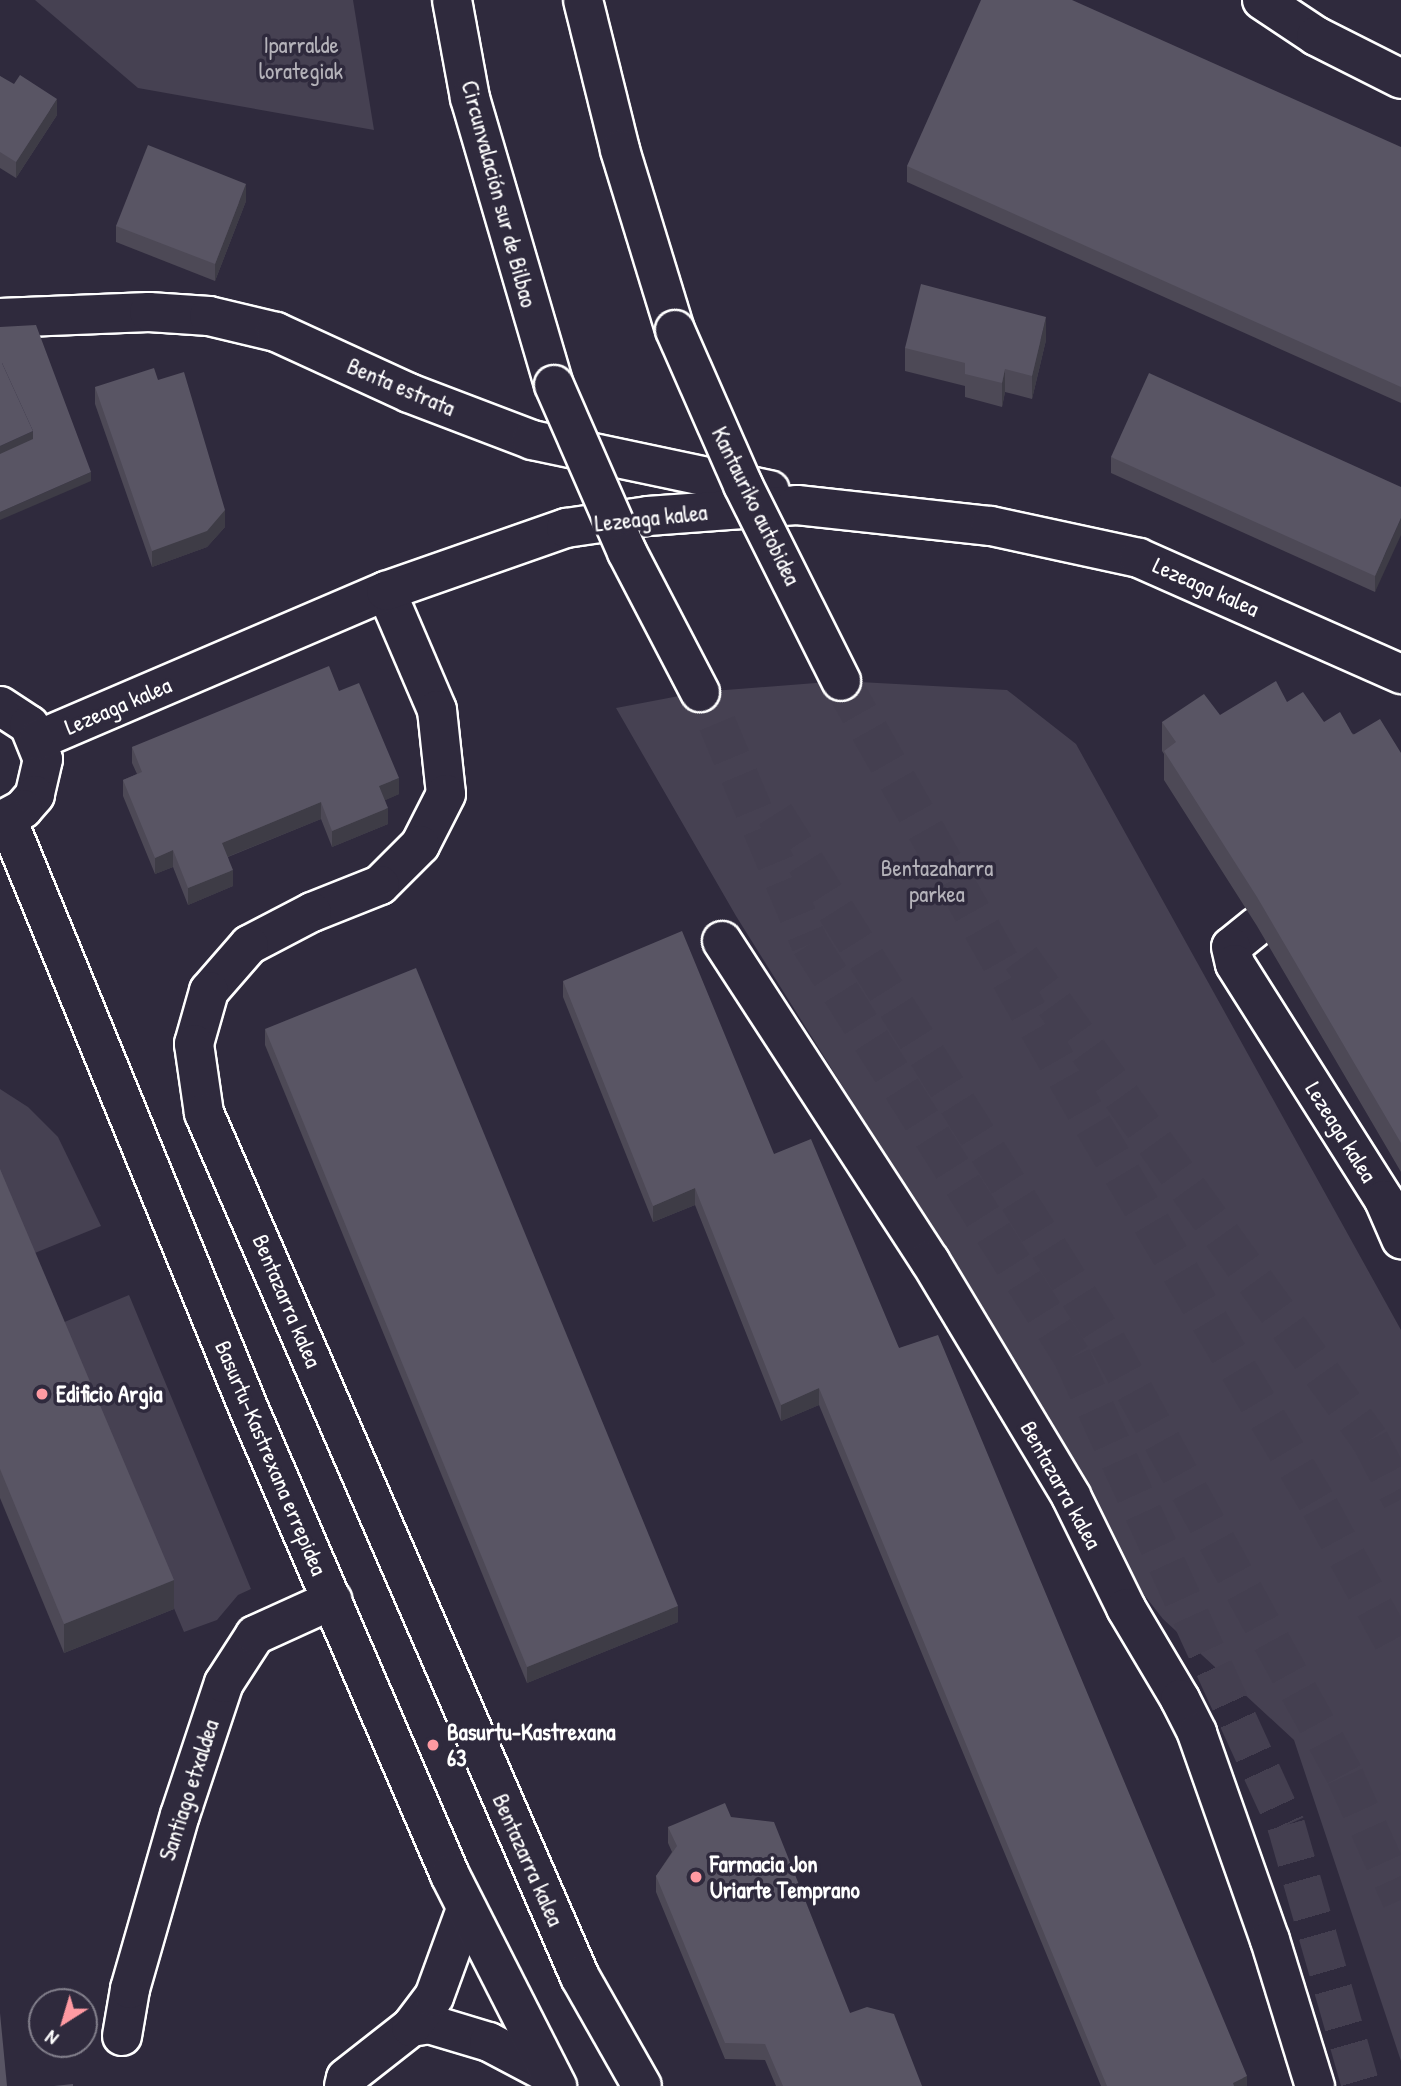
<!DOCTYPE html>
<meta charset="utf-8">
<style>
body{margin:0}
#map{position:relative;width:1401px;height:2086px;overflow:hidden;background:#2f2a3d;font-family:"Patrick Hand",sans-serif}
div>[style]{position:absolute}
[style*='--x']{left:calc(var(--x)*1px);top:calc(var(--y)*1px);width:calc(var(--w)*1px);rotate:calc(var(--a)*1deg)}
.green>*{inset:0;background:#464152}
.highway-tunnel>*{height:38px;margin-top:-19px;transform-origin:0;background:repeating-linear-gradient(90deg,#443f50 0 38px,transparent 0 57px)}
.roads{filter:drop-shadow(2px 0 #fff) drop-shadow(-2px 0 #fff) drop-shadow(0 2px #fff) drop-shadow(0 -2px #fff)}
.street>*{height:38px;margin:-19px;padding:0 19px;transform-origin:19px;border-radius:19px;background:#2f2a3d}
.secondary>*{height:38px;margin:-19px;padding:0 19px;transform-origin:19px;border-radius:19px;background:#2f2a3d}
.highway>*{height:38px;margin:-19px;padding:0 19px;transform-origin:19px;border-radius:19px;background:#2f2a3d}
.bridges{filter:drop-shadow(2px 0 #fff) drop-shadow(-2px 0 #fff) drop-shadow(0 2px #fff) drop-shadow(0 -2px #fff)}
.highway-bridge>*{height:38px;margin:-19px;padding:0 19px;transform-origin:19px;border-radius:19px;background:#2f2a3d}
.wall>*{inset:0;background:#4d4956}
.shaded-wall>*{inset:0;background:#3e3c46}
.building>*{inset:0;background:#595564}
.dots>*{width:19px;height:19px;translate:-50% -50%;box-sizing:border-box;border:4px solid #2f2a3d;border-radius:50%}
span{translate:-50% -50%;white-space:nowrap;text-align:center;line-height:1.15;-webkit-text-stroke:7px #2f2a3d;paint-order:stroke}
.park-label{font-size:23px;color:#b5b3ba}
.street-label{font-size:23px;color:#fff}
.poi-label{font-size:23px;color:#fff;font-weight:700}
.left{translate:0 -50%;text-align:left}
.north{position:absolute;left:28px;top:1988px;width:70px;height:70px;box-sizing:border-box;background:#2f2a3d;border:2px solid #827f8b;border-radius:50%;rotate:217deg;font-size:19px;font-weight:700;line-height:28px;text-align:center;color:#fff}
.north::after{content:'';display:block;margin:auto;width:24px;height:32px;background:#ff9aa2;clip-path:polygon(50% 0,100% 100%,50% 72%,0 100%)}
</style>
<div id="map">
<div class="green">
<i style="clip-path:polygon(35px 0,353px 0,374px 130px,138px 88px)"></i>
<i style="clip-path:polygon(841px 681px,1007px 690px,1076px 744px,1401px 1330px,1401px 2061px,1294px 1740px,1163px 1619px,1127px 1573px,974px 1296px,736px 916px,616px 708px,700px 692px)"></i>
<i style="clip-path:polygon(0 1089px,28px 1107px,58px 1137px,101px 1226px,25px 1257px,0 1198px)"></i>
<i style="clip-path:polygon(129px 1295px,251px 1589px,238px 1595px,217px 1620px,184px 1632px,55px 1326px)"></i>
</div>
<div class="highway-tunnel">
<i style="--x:841;--y:681;--w:511;--a:60.42"></i>
<i style="--x:1093;--y:1125;--w:444;--a:59.3"></i>
<i style="--x:1320;--y:1507;--w:170;--a:61.6"></i>
<i style="--x:717;--y:723;--w:240;--a:67.2"></i>
<i style="--x:810;--y:944;--w:489;--a:57.6"></i>
<i style="--x:1072;--y:1357;--w:515;--a:65.43"></i>
<i style="--x:1286;--y:1825;--w:272;--a:74"></i>
<i style="--x:775;--y:814;--w:623;--a:57.79"></i>
<i style="--x:1107;--y:1341;--w:496;--a:61.3"></i>
<i style="--x:1345;--y:1776;--w:136;--a:65.7"></i>
<i style="--x:1021;--y:958;--w:595;--a:54.09"></i>
<i style="--x:1370;--y:1440;--w:67;--a:62.3"></i>
</div>
<div class="roads">
<div class="street">
<i style="--x:1262;--y:0;--w:65;--a:33.7"></i>
<i style="--x:1316;--y:36;--w:95;--a:26.8"></i>
<i style="--x:0;--y:318;--w:149;--a:-2.3"></i>
<i style="--x:149;--y:312;--w:60;--a:3.8"></i>
<i style="--x:209;--y:316;--w:69;--a:13.4"></i>
<i style="--x:276;--y:332;--w:146;--a:24.6"></i>
<i style="--x:409;--y:393;--w:132;--a:20.9"></i>
<i style="--x:532;--y:440;--w:243;--a:11.9"></i>
<i style="--x:386;--y:591;--w:129;--a:66.8"></i>
<i style="--x:437;--y:710;--w:84;--a:83.9"></i>
<i style="--x:446;--y:794;--w:57;--a:117"></i>
<i style="--x:420;--y:845;--w:57;--a:135"></i>
<i style="--x:380;--y:885;--w:73;--a:158.3"></i>
<i style="--x:312;--y:912;--w:71;--a:152.4"></i>
<i style="--x:249;--y:945;--w:61;--a:131"></i>
<i style="--x:209;--y:991;--w:55;--a:105.8"></i>
<i style="--x:194;--y:1044;--w:70;--a:81.8"></i>
<i style="--x:204;--y:1113;--w:942;--a:66.48"></i>
<i style="--x:580;--y:1977;--w:125;--a:60.4"></i>
<i style="--x:0;--y:706;--w:35;--a:33"></i>
<i style="--x:29;--y:725;--w:37;--a:68"></i>
<i style="--x:43;--y:759;--w:37;--a:103"></i>
<i style="--x:35;--y:795;--w:18;--a:131"></i>
<i style="--x:23;--y:809;--w:26;--a:152"></i>
<i style="--x:38;--y:740;--w:379;--a:-23.2"></i>
<i style="--x:386;--y:591;--w:191;--a:-19.3"></i>
<i style="--x:566;--y:528;--w:83;--a:-8.3"></i>
<i style="--x:648;--y:516;--w:149;--a:-4.2"></i>
<i style="--x:797;--y:505;--w:195;--a:6.2"></i>
<i style="--x:991;--y:526;--w:151;--a:12.2"></i>
<i style="--x:1139;--y:558;--w:287;--a:23.9"></i>
<i style="--x:1257;--y:926;--w:33;--a:141"></i>
<i style="--x:1231;--y:947;--w:17;--a:77"></i>
<i style="--x:1235;--y:964;--w:279;--a:57.7"></i>
<i style="--x:1384;--y:1200;--w:43;--a:66.4"></i>
<i style="--x:722;--y:941;--w:382;--a:57"></i>
<i style="--x:930;--y:1261;--w:274;--a:59"></i>
<i style="--x:1071;--y:1496;--w:125;--a:63.8"></i>
<i style="--x:1126;--y:1608;--w:106;--a:59.3"></i>
<i style="--x:1180;--y:1699;--w:38;--a:63"></i>
<i style="--x:1197;--y:1733;--w:219;--a:70.6"></i>
<i style="--x:1270;--y:1940;--w:153;--a:72.9"></i>
<i style="--x:411;--y:2027;--w:18;--a:-9"></i>
<i style="--x:429;--y:2024;--w:63;--a:16.7"></i>
<i style="--x:489;--y:2042;--w:69;--a:27.7"></i>
<i style="--x:122;--y:2036;--w:48;--a:-80.3"></i>
<i style="--x:130;--y:1989;--w:181;--a:-74"></i>
<i style="--x:180;--y:1815;--w:139;--a:-71.6"></i>
<i style="--x:224;--y:1683;--w:57;--a:-57.1"></i>
<i style="--x:255;--y:1635;--w:85;--a:-24.4"></i>
<i style="--x:344;--y:2086;--w:8;--a:-76"></i>
<i style="--x:346;--y:2078;--w:83;--a:-38.1"></i>
<i style="--x:411;--y:2027;--w:38;--a:-53"></i>
<i style="--x:434;--y:1997;--w:94;--a:-70"></i>
</div>
<div class="secondary">
<i style="--x:7;--y:819;--w:635;--a:67.71"></i>
<i style="--x:248;--y:1407;--w:510;--a:66.65"></i>
<i style="--x:450;--y:1875;--w:237;--a:63.1"></i>
</div>
<div class="highway">
<i style="--x:452;--y:0;--w:100;--a:79.6"></i>
<i style="--x:470;--y:98;--w:299;--a:73.7"></i>
<i style="--x:583;--y:0;--w:154;--a:76.1"></i>
<i style="--x:620;--y:150;--w:188;--a:73"></i>
</div>
</div>
<div class="bridges">
<div class="highway-bridge">
<i style="--x:675;--y:330;--w:169;--a:66.3"></i>
<i style="--x:743;--y:485;--w:219;--a:63.4"></i>
<i style="--x:554;--y:385;--w:182;--a:66.4"></i>
<i style="--x:627;--y:552;--w:158;--a:62.5"></i>
</div>
</div>
<div class="wall">
<i style="clip-path:polygon(0 76px,57px 115px,16px 178px,0 168px)"></i>
<i style="clip-path:polygon(1401px 147px,1401px 403px,907px 182px,907px 166px)"></i>
<i style="clip-path:polygon(246px 201px,215px 281px,116px 242px,116px 226px)"></i>
<i style="clip-path:polygon(1046px 340px,1032px 399px,1005px 392px,1002px 407px,965px 397px,965px 386px,905px 371px,905px 348px)"></i>
<i style="clip-path:polygon(158px 380px,225px 527px,207px 547px,152px 567px,95px 404px,95px 387px)"></i>
<i style="clip-path:polygon(1111px 457px,1401px 487px,1375px 592px,1111px 473px)"></i>
<i style="clip-path:polygon(339px 691px,399px 794px,385px 800px,388px 824px,332px 847px,321px 819px,228px 857px,233px 886px,188px 905px,173px 867px,155px 874px,123px 796px,123px 780px,137px 774px,132px 763px,132px 747px)"></i>
<i style="clip-path:polygon(1287px 702px,1324px 722px,1401px 753px,1401px 1172px,1257px 926px,1164px 780px,1164px 754px,1162px 751px,1162px 722px,1220px 715px)"></i>
<i style="clip-path:polygon(563px 981px,774px 1154px,899px 1348px,1247px 2086px,1101px 2086px,819px 1405px,781px 1421px,695px 1205px,653px 1222px,563px 997px)"></i>
<i style="clip-path:polygon(265px 1029px,678px 1622px,527px 1683px,265px 1045px)"></i>
<i style="clip-path:polygon(0 1169px,174px 1609px,64px 1653px,0 1498px)"></i>
<i style="clip-path:polygon(731px 1817px,850px 2013px,922px 2086px,776px 2086px,765px 2060px,725px 2059px,656px 1892px,656px 1876px,672px 1852px,668px 1843px,668px 1827px)"></i>
</div>
<div class="shaded-wall">
<i style="clip-path:polygon(57px 99px,57px 115px,16px 178px,16px 162px)"></i>
<i style="clip-path:polygon(246px 184px,246px 201px,215px 281px,215px 264px)"></i>
<i style="clip-path:polygon(1046px 317px,1046px 340px,1032px 399px,1032px 376px)"></i>
<i style="clip-path:polygon(1005px 369px,1005px 392px,1002px 407px,1002px 383px)"></i>
<i style="clip-path:polygon(33px 431px,33px 448px,0 462px,0 446px)"></i>
<i style="clip-path:polygon(91px 472px,91px 481px,0 520px,0 512px)"></i>
<i style="clip-path:polygon(225px 510px,225px 527px,207px 547px,152px 567px,152px 551px)"></i>
<i style="clip-path:polygon(1401px 518px,1401px 535px,1375px 592px,1375px 576px)"></i>
<i style="clip-path:polygon(399px 778px,399px 794px,379px 803px,379px 786px)"></i>
<i style="clip-path:polygon(321px 802px,321px 819px,222px 859px,222px 843px)"></i>
<i style="clip-path:polygon(388px 808px,388px 824px,332px 847px,332px 831px)"></i>
<i style="clip-path:polygon(173px 850px,173px 867px,155px 874px,155px 858px)"></i>
<i style="clip-path:polygon(233px 870px,233px 886px,188px 905px,188px 888px)"></i>
<i style="clip-path:polygon(695px 1188px,695px 1205px,653px 1222px,653px 1206px)"></i>
<i style="clip-path:polygon(819px 1388px,819px 1405px,781px 1421px,781px 1405px)"></i>
<i style="clip-path:polygon(174px 1580px,174px 1609px,64px 1653px,64px 1624px)"></i>
<i style="clip-path:polygon(678px 1606px,678px 1622px,527px 1683px,527px 1667px)"></i>
<i style="clip-path:polygon(1247px 2076px,1247px 2086px,1233px 2086px,1233px 2083px)"></i>
</div>
<div class="building">
<i style="clip-path:polygon(981px 0,1072px 0,1401px 147px,1401px 387px,907px 166px)"></i>
<i style="clip-path:polygon(20px 75px,57px 99px,16px 162px,0 152px,0 76px,14px 84px)"></i>
<i style="clip-path:polygon(148px 145px,246px 184px,215px 264px,116px 226px)"></i>
<i style="clip-path:polygon(921px 284px,1046px 317px,1032px 376px,1005px 369px,1002px 383px,965px 374px,965px 363px,905px 348px)"></i>
<i style="clip-path:polygon(36px 325px,91px 472px,0 512px,0 454px,33px 439px,33px 431px,2px 363px,0 363px,0 327px)"></i>
<i style="clip-path:polygon(0 363px,2px 363px,33px 431px,0 446px)"></i>
<i style="clip-path:polygon(154px 368px,158px 380px,184px 372px,225px 510px,207px 531px,152px 551px,95px 387px)"></i>
<i style="clip-path:polygon(1149px 373px,1401px 487px,1401px 518px,1375px 576px,1111px 457px)"></i>
<i style="clip-path:polygon(329px 666px,339px 691px,359px 683px,399px 778px,379px 786px,388px 808px,332px 831px,321px 802px,222px 843px,233px 870px,188px 888px,173px 850px,155px 858px,123px 780px,142px 772px,132px 747px)"></i>
<i style="clip-path:polygon(1276px 681px,1287px 702px,1303px 692px,1324px 722px,1340px 712px,1353px 735px,1380px 719px,1401px 753px,1401px 1143px,1257px 897px,1164px 751px,1176px 742px,1162px 722px,1204px 694px,1220px 715px)"></i>
<i style="clip-path:polygon(682px 931px,774px 1154px,811px 1139px,899px 1348px,938px 1335px,1247px 2076px,1233px 2083px,1234px 2086px,1107px 2086px,819px 1388px,781px 1405px,695px 1188px,653px 1206px,563px 981px)"></i>
<i style="clip-path:polygon(416px 968px,678px 1606px,527px 1667px,265px 1029px)"></i>
<i style="clip-path:polygon(0 1169px,174px 1580px,64px 1624px,0 1469px)"></i>
<i style="clip-path:polygon(725px 1803px,731px 1817px,774px 1822px,850px 2013px,867px 2007px,894px 2014px,922px 2086px,783px 2086px,765px 2044px,725px 2043px,656px 1876px,677px 1846px,668px 1827px)"></i>
<i style="clip-path:polygon(0 2013px,7px 2086px,0 2086px)"></i>
<i style="clip-path:polygon(73px 2084px,73px 2086px,54px 2086px)"></i>
</div>
<div class="dots">
<i style="left:42px;top:1394px;background:#ff9aa2"></i>
<i style="left:433px;top:1745px;background:#ff9aa2"></i>
<i style="left:696px;top:1877px;background:#ff9aa2"></i>
</div>
<div class="park-label">
<span style="left:301px;top:58px">Iparralde<br>lorategiak</span>
<span style="left:937px;top:881px">Bentazaharra<br>parkea</span>
</div>
<div class="street-label">
<span style="left:499px;top:194px;rotate:75deg">Circunvalación sur de Bilbao</span>
<span style="left:401px;top:387px;rotate:23deg">Benta estrata</span>
<span style="left:756px;top:506px;rotate:64deg">Kantauriko autobidea</span>
<span style="left:651px;top:518px;rotate:-6deg">Lezeaga kalea</span>
<span style="left:1206px;top:587px;rotate:24deg">Lezeaga kalea</span>
<span style="left:118px;top:706px;rotate:-23deg">Lezeaga kalea</span>
<span style="left:1341px;top:1132px;rotate:58deg">Lezeaga kalea</span>
<span style="left:287px;top:1301px;rotate:67deg">Bentazarra kalea</span>
<span style="left:271px;top:1458px;rotate:67deg">Basurtu-Kastrexana errepidea</span>
<span style="left:1061px;top:1485px;rotate:61deg">Bentazarra kalea</span>
<span style="left:189px;top:1790px;rotate:-72deg">Santiago etxaldea</span>
<span style="left:528px;top:1860px;rotate:66deg">Bentazarra kalea</span>
</div>
<div class="poi-label">
<span class="left" style="left:56px;top:1394px">Edificio Argia</span>
<span class="left" style="left:447px;top:1745px">Basurtu-Kastrexana<br>63</span>
<span class="left" style="left:710px;top:1877px">Farmacia Jon<br>Uriarte Temprano</span>
</div>
<div class="north">N</div>
</div>
